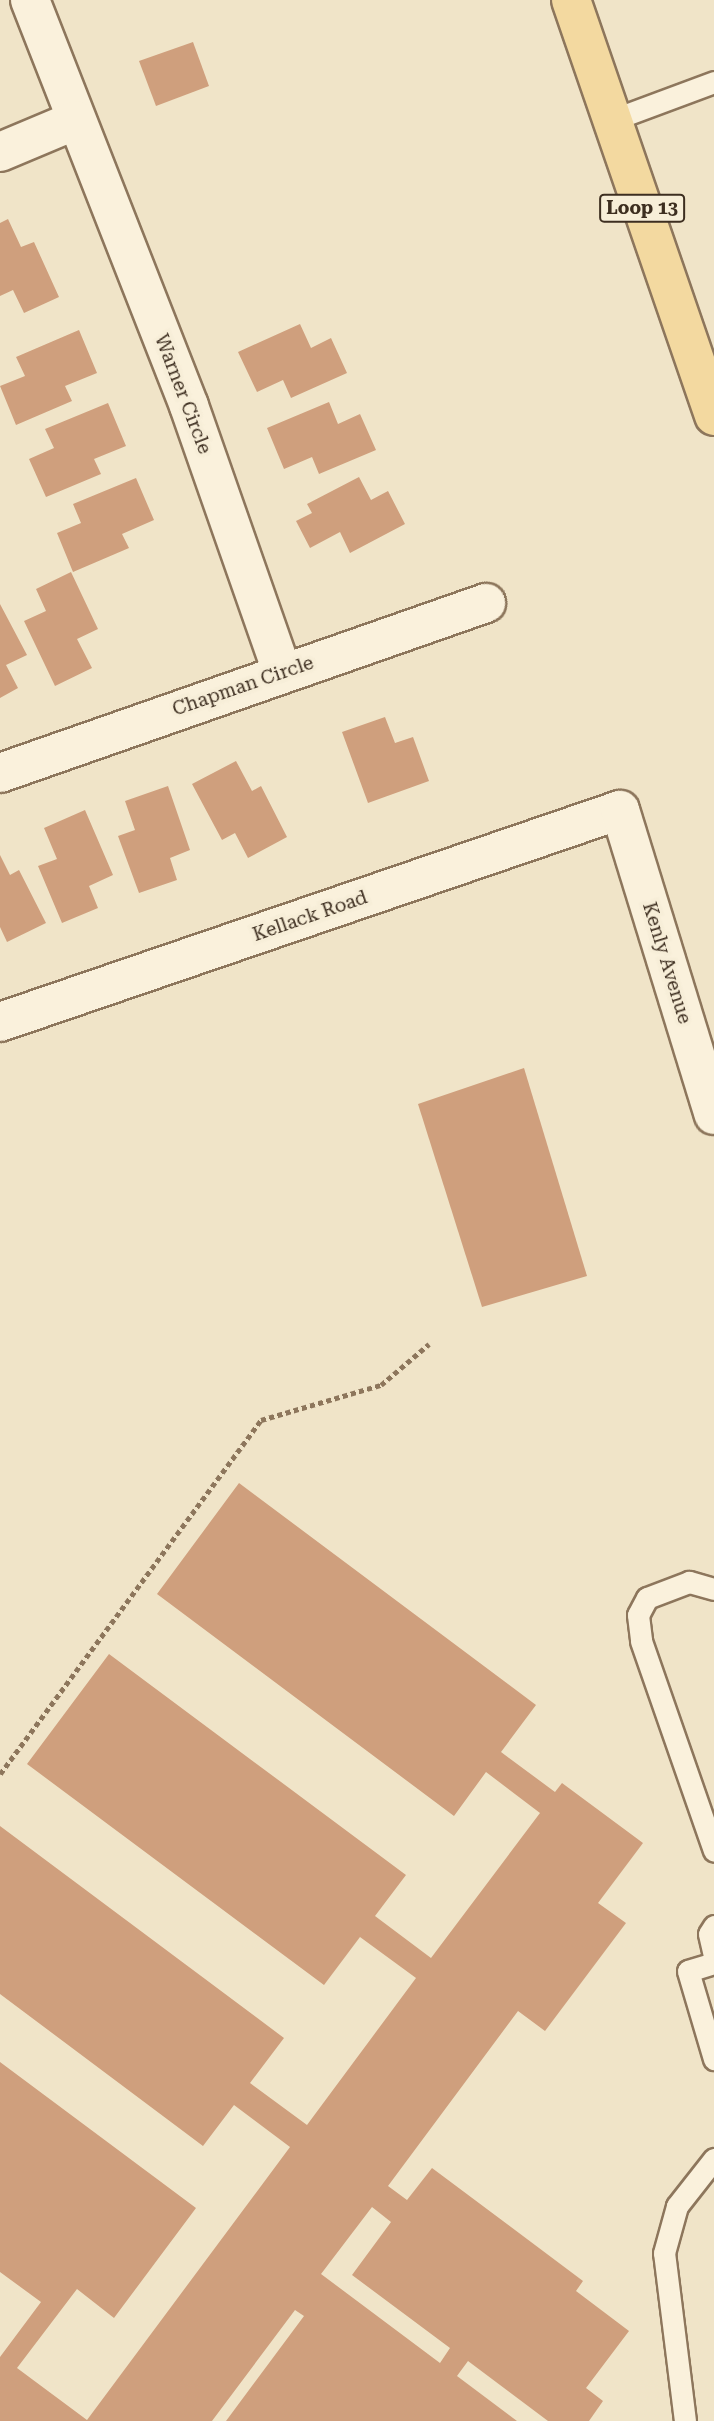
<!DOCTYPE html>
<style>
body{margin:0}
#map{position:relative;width:714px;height:2421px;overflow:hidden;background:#f0e4c8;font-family:"Roboto Serif",serif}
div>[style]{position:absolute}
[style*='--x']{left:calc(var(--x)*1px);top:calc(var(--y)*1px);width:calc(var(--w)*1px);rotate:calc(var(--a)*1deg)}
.building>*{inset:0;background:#cf9f7d}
.path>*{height:4.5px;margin-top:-2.25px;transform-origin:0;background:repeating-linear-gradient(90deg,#8d765c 0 5px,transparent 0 8.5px)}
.roads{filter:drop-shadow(2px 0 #8d765c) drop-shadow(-2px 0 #8d765c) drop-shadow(0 2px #8d765c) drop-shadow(0 -2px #8d765c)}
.lane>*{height:21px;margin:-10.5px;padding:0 10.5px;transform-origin:10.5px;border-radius:10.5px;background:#faf1dc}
.street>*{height:38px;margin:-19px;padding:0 19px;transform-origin:19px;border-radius:19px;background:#faf1dc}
.primary>*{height:38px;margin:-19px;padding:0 19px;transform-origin:19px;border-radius:19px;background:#f3d9a0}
span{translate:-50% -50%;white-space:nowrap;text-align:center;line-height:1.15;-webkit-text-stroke:7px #f7eed8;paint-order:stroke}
.shield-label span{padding:2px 5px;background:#f7eed8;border:2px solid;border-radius:5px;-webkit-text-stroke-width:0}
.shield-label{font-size:18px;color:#3d2e20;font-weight:700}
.street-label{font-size:19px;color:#3d2e20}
</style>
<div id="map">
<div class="building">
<i style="clip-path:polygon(193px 42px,209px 86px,156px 106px,139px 61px)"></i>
<i style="clip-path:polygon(8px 219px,21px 247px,34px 242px,59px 297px,24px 313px,13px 290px,0 296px,0 223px)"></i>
<i style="clip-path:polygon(300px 324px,311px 348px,331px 338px,347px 373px,291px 398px,283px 380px,257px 392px,238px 352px)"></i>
<i style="clip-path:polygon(79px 330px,97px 373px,65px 386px,72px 401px,16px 425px,0 386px,25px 376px,16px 357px)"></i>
<i style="clip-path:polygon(329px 402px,338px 424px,360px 414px,376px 450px,319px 474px,312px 457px,284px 469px,267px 428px)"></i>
<i style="clip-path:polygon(108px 403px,126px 446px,94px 459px,101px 474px,46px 497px,29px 459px,54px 448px,45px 429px)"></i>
<i style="clip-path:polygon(359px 477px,371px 500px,388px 491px,405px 524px,350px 553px,340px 532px,310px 548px,296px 521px,312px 513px,307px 504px)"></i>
<i style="clip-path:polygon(136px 478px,154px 520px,122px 534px,129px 548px,73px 572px,57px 533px,81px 523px,73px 504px)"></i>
<i style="clip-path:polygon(71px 572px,98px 629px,77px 639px,92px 668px,55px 686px,24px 621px,46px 611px,36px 589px)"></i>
<i style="clip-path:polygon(0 604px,27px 655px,6px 665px,18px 688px,0 698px)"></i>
<i style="clip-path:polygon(385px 717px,395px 743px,413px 737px,429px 781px,368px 803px,342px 732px)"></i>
<i style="clip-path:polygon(236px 761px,252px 791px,261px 786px,287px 837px,248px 858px,235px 833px,222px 840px,192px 784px)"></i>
<i style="clip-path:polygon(168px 786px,190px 850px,170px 858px,177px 880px,139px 893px,118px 836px,135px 830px,125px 801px)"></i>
<i style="clip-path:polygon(85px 810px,113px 875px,89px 886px,98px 908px,62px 923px,38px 866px,57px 859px,44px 828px)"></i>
<i style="clip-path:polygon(0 855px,10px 875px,19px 870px,46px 923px,7px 942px,0 927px)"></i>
<i style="clip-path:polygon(524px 1068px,587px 1276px,482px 1307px,418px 1104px)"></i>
<i style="clip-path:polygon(evenodd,239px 1483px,536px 1705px,501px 1752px,555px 1792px,562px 1783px,643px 1843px,598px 1903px,626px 1923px,545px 2031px,518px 2011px,388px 2186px,407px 2200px,432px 2168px,583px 2281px,576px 2291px,629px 2331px,586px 2388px,603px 2401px,589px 2421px,548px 2421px,468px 2361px,457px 2376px,517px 2421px,226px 2421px,304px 2316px,295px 2310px,212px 2421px,0 2421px,0 2357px,41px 2302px,0 2272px,0 2062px,196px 2208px,114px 2318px,77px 2289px,17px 2368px,87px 2420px,290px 2147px,234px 2105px,203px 2146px,0 1994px,0 1826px,284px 2038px,250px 2083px,307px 2125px,416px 1978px,360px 1937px,324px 1985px,27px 1764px,109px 1654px,406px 1875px,375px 1916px,431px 1958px,540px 1813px,486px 1772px,454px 1816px,157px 1594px,239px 1483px,372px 2207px,391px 2222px,352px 2275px,450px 2348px,440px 2363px,321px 2274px,372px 2207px)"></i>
</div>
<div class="path">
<i style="--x:0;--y:1774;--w:440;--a:-53.6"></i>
<i style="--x:261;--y:1420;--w:125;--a:-16.3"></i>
<i style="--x:381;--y:1385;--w:63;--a:-40.5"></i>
</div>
<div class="roads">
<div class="lane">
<i style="--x:612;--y:120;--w:109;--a:-20.4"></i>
<i style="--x:714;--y:1589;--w:26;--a:-164"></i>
<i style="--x:689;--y:1582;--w:45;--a:159.1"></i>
<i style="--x:647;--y:1598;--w:19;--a:118"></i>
<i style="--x:638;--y:1615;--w:26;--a:83"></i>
<i style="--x:641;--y:1641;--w:222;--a:70.8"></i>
<i style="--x:714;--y:1926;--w:9;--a:122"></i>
<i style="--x:709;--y:1934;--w:22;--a:77"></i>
<i style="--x:714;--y:1963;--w:27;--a:163"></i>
<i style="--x:688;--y:1971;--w:92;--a:73.5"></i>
<i style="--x:685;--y:2421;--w:169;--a:-97.1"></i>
<i style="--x:664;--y:2253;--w:49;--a:-74.5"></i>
<i style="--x:677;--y:2206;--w:60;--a:-51.8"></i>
</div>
<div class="street">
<i style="--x:30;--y:0;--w:436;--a:68.6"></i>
<i style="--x:189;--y:406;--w:281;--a:70.7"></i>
<i style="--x:0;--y:152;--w:82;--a:-22.8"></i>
<i style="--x:0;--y:773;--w:515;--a:-19.28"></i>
<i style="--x:0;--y:1022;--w:655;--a:-18.88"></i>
<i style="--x:620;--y:810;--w:319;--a:72.9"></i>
</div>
<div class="primary">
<i style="--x:571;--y:0;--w:440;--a:71"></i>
</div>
</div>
<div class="shield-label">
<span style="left:642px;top:208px">Loop 13</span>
</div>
<div class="street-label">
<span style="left:183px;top:394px;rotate:69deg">Warner Circle</span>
<span style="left:243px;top:686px;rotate:-19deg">Chapman Circle</span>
<span style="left:310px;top:916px;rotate:-19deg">Kellack Road</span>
<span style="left:667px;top:963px;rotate:73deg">Kenly Avenue</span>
</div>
</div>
